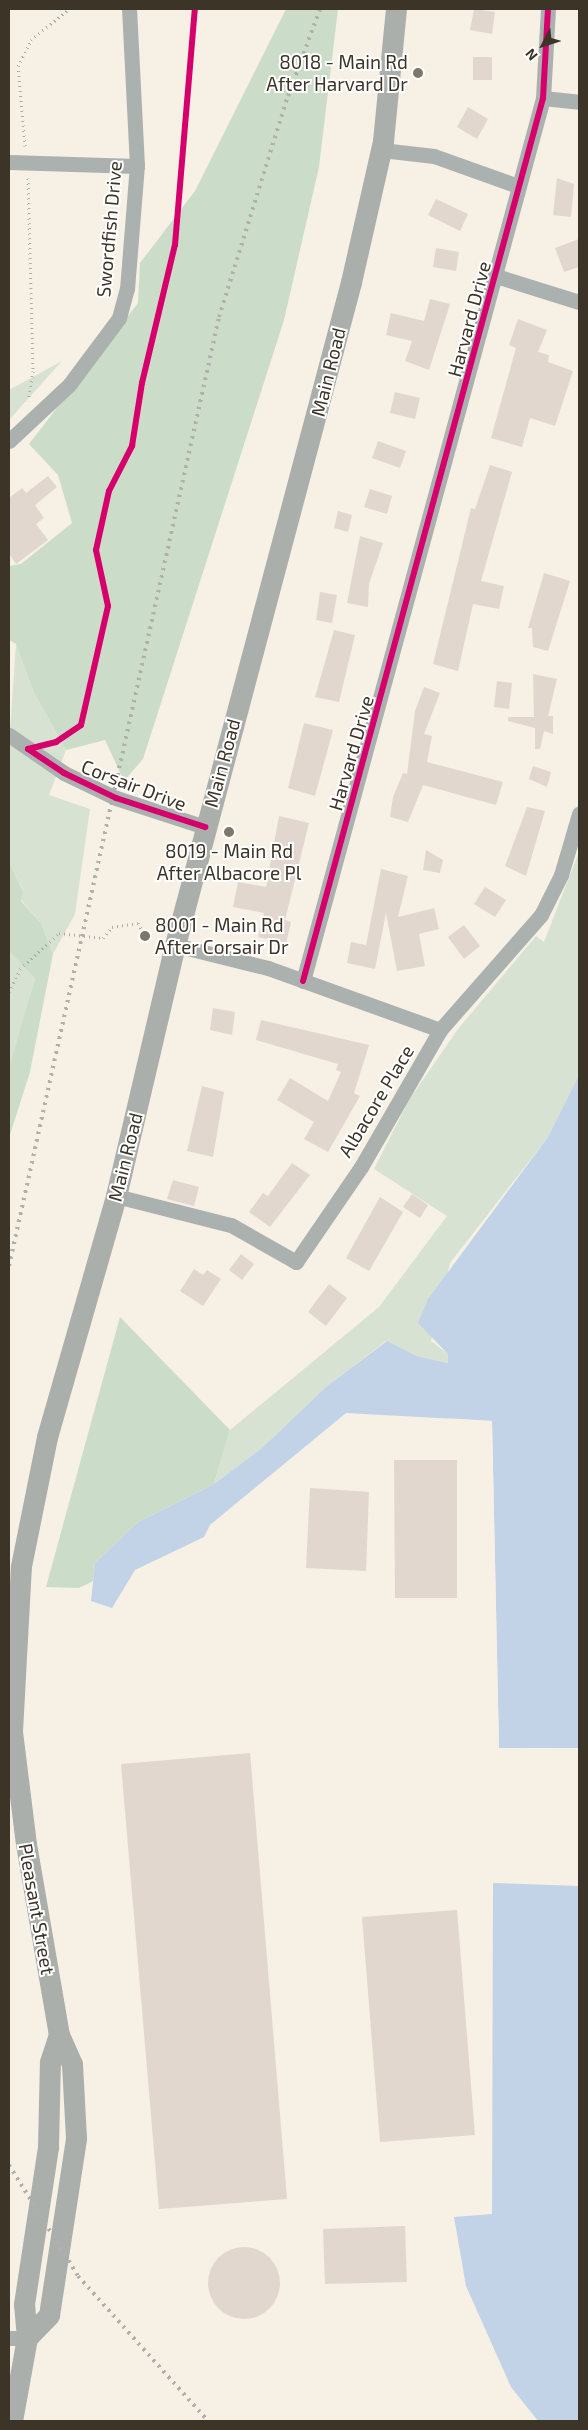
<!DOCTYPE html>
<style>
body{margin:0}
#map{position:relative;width:588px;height:2430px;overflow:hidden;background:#f6f0e5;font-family:"Exo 2",sans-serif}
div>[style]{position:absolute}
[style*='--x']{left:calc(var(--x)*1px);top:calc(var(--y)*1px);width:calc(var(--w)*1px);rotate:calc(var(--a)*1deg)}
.green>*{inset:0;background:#d7e2d3}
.forest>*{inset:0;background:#cbddc8}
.water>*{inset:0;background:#c2d3e8}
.pier>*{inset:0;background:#f6f0e5}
.building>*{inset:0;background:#e1d7ce}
.round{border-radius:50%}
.path>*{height:3px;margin-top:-1.5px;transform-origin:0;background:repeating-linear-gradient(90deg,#adaeaa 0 1px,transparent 0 5px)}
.street>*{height:15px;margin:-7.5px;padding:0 7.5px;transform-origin:7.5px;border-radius:7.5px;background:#abb1af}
.secondary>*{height:21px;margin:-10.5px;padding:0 10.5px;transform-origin:10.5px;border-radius:10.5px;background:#abafab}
.rail>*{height:4px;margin-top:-2px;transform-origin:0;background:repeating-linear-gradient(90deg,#b0afab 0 2.5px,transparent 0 7.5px)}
.cycleway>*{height:6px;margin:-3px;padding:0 3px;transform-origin:3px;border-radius:3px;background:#d6006c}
.dots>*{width:14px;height:14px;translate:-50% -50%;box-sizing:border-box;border:2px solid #fff;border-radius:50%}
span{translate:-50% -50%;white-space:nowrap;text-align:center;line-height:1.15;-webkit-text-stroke:4px #fff;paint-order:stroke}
.poi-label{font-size:19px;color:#3c3427}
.right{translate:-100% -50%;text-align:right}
.left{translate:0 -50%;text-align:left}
.street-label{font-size:19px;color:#3c3427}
.frame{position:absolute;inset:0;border:10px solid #3c3427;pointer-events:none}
.north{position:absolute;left:518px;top:20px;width:50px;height:50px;-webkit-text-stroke:4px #fff;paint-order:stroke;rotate:230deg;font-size:14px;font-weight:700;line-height:20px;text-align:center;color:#3c3427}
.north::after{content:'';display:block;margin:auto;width:18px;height:22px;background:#3c3427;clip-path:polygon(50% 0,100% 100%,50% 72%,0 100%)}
</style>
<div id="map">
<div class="green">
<i style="clip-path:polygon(62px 361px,9px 420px,9px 390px)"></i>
<i style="clip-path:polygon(16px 644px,34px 693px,66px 750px,49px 795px,90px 809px,75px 914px,53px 954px,41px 923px,21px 900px,23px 890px,9px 862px,9px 745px)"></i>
<i style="clip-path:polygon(579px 852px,579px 1075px,548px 1137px,450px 1263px,431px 1341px,448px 1354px,449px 1363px,417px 1356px,386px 1341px,327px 1386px,262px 1448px,214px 1484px,230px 1430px,379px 1307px,447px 1216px,374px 1169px,409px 1100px,458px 1029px,536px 936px,544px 942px)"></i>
<i style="clip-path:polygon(9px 951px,35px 979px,9px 1073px)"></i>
</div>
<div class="forest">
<i style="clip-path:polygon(286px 9px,338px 9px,319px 167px,284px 320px,143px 759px,124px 781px,105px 740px,66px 750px,34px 693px,16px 644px,9px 640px,9px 566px,21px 564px,72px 523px,58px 475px,29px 444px,138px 303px,140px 263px,195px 191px)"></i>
<i style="clip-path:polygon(9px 862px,23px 891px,21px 901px,41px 923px,53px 954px,30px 1072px,9px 1138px,9px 1068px,35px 979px,9px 951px)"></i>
<i style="clip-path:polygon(120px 1317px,230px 1430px,214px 1484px,138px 1522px,95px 1563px,93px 1581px,79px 1588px,46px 1587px)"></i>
</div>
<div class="water">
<i style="clip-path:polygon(579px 1075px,579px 1748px,499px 1748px,492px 1421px,346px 1413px,210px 1525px,204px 1537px,135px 1570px,112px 1608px,91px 1601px,95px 1563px,138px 1522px,214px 1484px,262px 1448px,327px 1386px,387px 1341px,417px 1356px,448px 1363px,448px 1354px,418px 1323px,428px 1299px,548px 1137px)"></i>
<i style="clip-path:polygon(493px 1883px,579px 1886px,579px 2421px,538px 2421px,511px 2387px,466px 2286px,454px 2217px,492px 2214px)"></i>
</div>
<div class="pier">
<i style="clip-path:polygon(444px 1418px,492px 1421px,499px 1748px,579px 1751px,496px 1749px,489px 1423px)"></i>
</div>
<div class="building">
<i style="clip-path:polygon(474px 9px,495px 12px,492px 34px,470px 30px)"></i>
<i style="clip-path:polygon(473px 57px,492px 57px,492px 80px,473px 80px)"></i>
<i style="clip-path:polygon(468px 107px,488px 119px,477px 139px,457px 127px)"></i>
<i style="clip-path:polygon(557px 178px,574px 184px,571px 217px,553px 215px)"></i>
<i style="clip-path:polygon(436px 199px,468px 214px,460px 231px,428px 215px)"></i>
<i style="clip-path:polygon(579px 239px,579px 267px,564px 272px,555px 248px)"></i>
<i style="clip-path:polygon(436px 248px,459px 252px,456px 271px,433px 267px)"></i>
<i style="clip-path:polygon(430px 299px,450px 304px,429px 370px,405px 361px,412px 341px,386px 335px,391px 313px,424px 321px)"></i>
<i style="clip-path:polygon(518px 319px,547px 330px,538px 352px,549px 355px,548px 362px,573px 371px,555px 426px,530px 418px,522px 447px,491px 438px,516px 348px,509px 345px)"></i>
<i style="clip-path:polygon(395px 392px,420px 398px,415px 419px,390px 413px)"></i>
<i style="clip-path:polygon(378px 441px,406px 451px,400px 468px,372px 458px)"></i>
<i style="clip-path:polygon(490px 465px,512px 472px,481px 581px,504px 586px,499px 609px,473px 604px,458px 671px,433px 664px,471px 508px,475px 509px)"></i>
<i style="clip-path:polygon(48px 476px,57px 487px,35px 505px,44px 518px,36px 524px,48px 540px,16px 564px,9px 554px,9px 498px,22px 488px,26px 493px)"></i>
<i style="clip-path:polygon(370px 489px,392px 496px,387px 514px,364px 507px)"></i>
<i style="clip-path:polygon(338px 511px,352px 515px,348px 532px,334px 528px)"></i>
<i style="clip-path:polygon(360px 536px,383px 543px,369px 584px,368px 607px,347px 603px)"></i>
<i style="clip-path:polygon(544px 573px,570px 581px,548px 651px,533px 647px,532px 628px,528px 628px)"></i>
<i style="clip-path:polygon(320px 592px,337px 595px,332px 623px,316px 620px)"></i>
<i style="clip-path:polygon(334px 630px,355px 635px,339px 702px,315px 697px)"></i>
<i style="clip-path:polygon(533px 674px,557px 679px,548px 716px,553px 716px,553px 734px,544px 731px,540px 749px,535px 749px,535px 728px,508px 721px,508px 717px,534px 717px)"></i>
<i style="clip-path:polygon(497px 681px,512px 683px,509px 709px,494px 707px)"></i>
<i style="clip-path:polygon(424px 687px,440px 693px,424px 734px,432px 736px,427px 762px,503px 782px,496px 805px,423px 785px,408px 822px,390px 817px,393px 797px,403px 773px,407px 774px,415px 711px)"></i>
<i style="clip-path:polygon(304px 723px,333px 730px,315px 796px,288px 788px)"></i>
<i style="clip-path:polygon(533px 766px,551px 772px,547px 787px,529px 779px)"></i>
<i style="clip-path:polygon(527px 807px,545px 811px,526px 876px,505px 866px)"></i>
<i style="clip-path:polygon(279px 816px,309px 823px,285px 920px,291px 922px,286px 944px,258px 937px,264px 913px,233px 907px,238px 882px,266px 887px)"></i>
<i style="clip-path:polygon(426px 850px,443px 860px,440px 873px,423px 870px)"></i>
<i style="clip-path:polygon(381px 869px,408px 876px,398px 917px,434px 908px,439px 929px,419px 934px,425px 966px,397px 971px,386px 913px,375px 969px,347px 963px,351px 942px,366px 945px)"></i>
<i style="clip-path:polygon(485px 887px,506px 900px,495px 917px,474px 904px)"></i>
<i style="clip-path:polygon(464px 925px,480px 946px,464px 959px,448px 937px)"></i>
<i style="clip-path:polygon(213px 1008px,235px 1012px,232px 1035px,210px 1030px)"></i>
<i style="clip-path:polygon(261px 1020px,369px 1045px,354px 1093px,360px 1096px,328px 1152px,304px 1139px,314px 1122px,277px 1100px,290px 1078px,328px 1101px,341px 1072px,336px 1070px,338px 1064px,256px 1040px)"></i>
<i style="clip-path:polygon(202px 1086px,224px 1092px,213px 1157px,187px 1151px)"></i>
<i style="clip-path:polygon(292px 1163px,310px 1175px,270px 1227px,249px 1212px,263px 1193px,268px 1196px)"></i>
<i style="clip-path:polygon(173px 1180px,199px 1187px,194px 1206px,167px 1199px)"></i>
<i style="clip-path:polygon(412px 1194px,428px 1205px,420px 1218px,403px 1207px)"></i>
<i style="clip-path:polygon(380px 1197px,403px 1212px,369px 1271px,346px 1258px)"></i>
<i style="clip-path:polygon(241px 1254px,254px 1264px,242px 1280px,229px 1270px)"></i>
<i style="clip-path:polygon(194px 1269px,203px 1275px,207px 1270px,221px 1279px,203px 1306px,180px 1291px)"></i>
<i style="clip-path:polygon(329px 1284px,347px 1298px,326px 1326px,308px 1312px)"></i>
<i style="clip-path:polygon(394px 1460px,457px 1460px,457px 1598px,395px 1598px)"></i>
<i style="clip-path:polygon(310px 1488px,369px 1492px,366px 1571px,306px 1568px)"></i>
<i style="clip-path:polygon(250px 1753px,287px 2199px,159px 2209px,121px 1764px)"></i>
<i style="clip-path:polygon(457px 1910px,475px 2135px,380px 2142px,362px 1917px)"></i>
<i style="clip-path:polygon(405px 2226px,407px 2282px,325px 2284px,323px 2229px)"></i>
<i class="round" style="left:208px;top:2247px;width:72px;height:72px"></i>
</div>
<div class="path">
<i style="--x:25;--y:146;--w:80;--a:-95"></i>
<i style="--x:18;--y:66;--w:29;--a:-63"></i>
<i style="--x:31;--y:40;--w:49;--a:-39.2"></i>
<i style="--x:28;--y:178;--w:193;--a:88.5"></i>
<i style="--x:33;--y:371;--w:30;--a:99"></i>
<i style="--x:9;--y:992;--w:25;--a:-64"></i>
<i style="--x:20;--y:969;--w:53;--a:-42.7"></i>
<i style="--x:59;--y:933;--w:44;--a:6.5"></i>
<i style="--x:103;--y:938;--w:14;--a:-51"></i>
<i style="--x:112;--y:927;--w:26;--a:-9"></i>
<i style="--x:138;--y:923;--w:8;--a:60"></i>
</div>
<div class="street">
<i style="--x:543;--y:98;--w:36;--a:6"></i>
<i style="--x:382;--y:150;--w:52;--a:6.6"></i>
<i style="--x:434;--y:156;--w:89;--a:19.7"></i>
<i style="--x:9;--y:162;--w:128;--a:1.8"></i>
<i style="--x:496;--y:276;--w:87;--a:17.4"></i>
<i style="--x:9;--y:441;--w:82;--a:-43"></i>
<i style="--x:69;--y:385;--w:84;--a:-53.3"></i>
<i style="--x:119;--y:318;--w:30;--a:-75"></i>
<i style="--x:127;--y:289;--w:123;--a:-85.4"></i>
<i style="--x:137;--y:166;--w:157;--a:-92.9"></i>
<i style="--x:9;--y:735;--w:67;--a:34.6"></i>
<i style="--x:64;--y:773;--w:58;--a:25.7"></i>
<i style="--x:116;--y:798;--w:94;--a:18"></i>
<i style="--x:175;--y:945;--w:96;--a:13.9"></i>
<i style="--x:268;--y:968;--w:183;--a:19.8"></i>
<i style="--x:303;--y:981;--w:915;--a:-74.79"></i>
<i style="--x:543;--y:98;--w:89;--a:-86.8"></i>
<i style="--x:116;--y:1196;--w:119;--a:14.2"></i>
<i style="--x:231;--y:1225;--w:75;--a:29.6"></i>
<i style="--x:296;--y:1262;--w:115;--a:-55.6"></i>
<i style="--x:361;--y:1167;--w:158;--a:-60"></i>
<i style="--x:440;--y:1030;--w:153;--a:-48.7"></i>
<i style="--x:541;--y:915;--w:45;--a:-63.4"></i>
<i style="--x:561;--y:875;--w:64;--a:-73.6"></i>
<i style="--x:9;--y:2338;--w:18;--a:0"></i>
</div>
<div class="secondary">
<i style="--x:27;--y:2338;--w:32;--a:-46"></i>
<i style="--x:49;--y:2315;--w:179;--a:-81.3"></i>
<i style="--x:76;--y:2138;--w:74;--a:-93.1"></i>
<i style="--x:72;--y:2064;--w:32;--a:-114"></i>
<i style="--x:59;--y:2035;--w:194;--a:-99.8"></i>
<i style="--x:26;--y:1844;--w:114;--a:-97.1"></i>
<i style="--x:12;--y:1731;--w:165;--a:-86.9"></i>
<i style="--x:21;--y:1566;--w:132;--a:-78.6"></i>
<i style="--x:47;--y:1437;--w:251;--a:-74"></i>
<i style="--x:116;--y:1196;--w:258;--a:-76.8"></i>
<i style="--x:175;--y:945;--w:686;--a:-75.13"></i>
<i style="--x:351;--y:282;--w:145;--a:-77.2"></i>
<i style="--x:383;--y:141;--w:133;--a:-84.4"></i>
<i style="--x:12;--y:2421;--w:84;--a:-79.8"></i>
<i style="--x:27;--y:2338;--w:34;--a:-95"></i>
<i style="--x:24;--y:2304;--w:159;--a:-81.3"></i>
<i style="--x:48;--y:2147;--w:85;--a:-88.7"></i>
<i style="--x:50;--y:2062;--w:28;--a:-72"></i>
</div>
<div class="rail">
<i style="--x:9;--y:1266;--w:972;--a:-77.52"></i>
<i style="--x:219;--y:317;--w:232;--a:-72.7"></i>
<i style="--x:288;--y:96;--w:93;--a:-69.8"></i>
<i style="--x:9;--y:2165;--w:131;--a:58.1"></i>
<i style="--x:78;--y:2276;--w:195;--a:48.1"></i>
</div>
<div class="cycleway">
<i style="--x:28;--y:749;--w:29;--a:-14"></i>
<i style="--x:56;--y:742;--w:30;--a:-34"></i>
<i style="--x:81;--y:725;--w:122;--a:-77.2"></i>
<i style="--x:108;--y:606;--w:57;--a:-102.1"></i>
<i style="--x:96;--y:550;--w:60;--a:-77.6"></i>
<i style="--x:109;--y:491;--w:51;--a:-62.9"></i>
<i style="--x:132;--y:446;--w:64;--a:-81"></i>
<i style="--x:142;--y:383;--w:142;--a:-76.6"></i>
<i style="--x:175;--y:245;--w:237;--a:-85.2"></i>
<i style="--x:28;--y:749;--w:43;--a:33.7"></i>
<i style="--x:64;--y:773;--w:58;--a:25.7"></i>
<i style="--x:116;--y:798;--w:94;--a:18"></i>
<i style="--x:303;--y:981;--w:915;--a:-74.79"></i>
<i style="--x:543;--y:98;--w:89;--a:-86.8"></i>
</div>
<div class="dots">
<i style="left:418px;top:73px;background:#7d766a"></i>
<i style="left:229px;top:832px;background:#7d766a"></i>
<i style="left:145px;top:936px;background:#7d766a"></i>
</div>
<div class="poi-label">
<span class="right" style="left:408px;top:73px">8018 - Main Rd<br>After Harvard Dr</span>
<span style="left:229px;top:862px">8019 - Main Rd<br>After Albacore Pl</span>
<span class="left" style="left:155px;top:936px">8001 - Main Rd<br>After Corsair Dr</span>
</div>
<div class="street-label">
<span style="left:109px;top:229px;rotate:-85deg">Swordfish Drive</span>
<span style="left:469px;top:319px;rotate:-75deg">Harvard Drive</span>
<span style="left:328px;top:372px;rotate:-76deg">Main Road</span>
<span style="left:351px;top:753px;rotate:-74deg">Harvard Drive</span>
<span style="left:222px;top:763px;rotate:-75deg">Main Road</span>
<span style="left:134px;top:785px;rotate:21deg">Corsair Drive</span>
<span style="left:376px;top:1101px;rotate:-59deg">Albacore Place</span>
<span style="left:125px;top:1157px;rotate:-76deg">Main Road</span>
<span style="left:37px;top:1909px;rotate:80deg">Pleasant Street</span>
</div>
<div class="frame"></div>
<div class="north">N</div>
</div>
